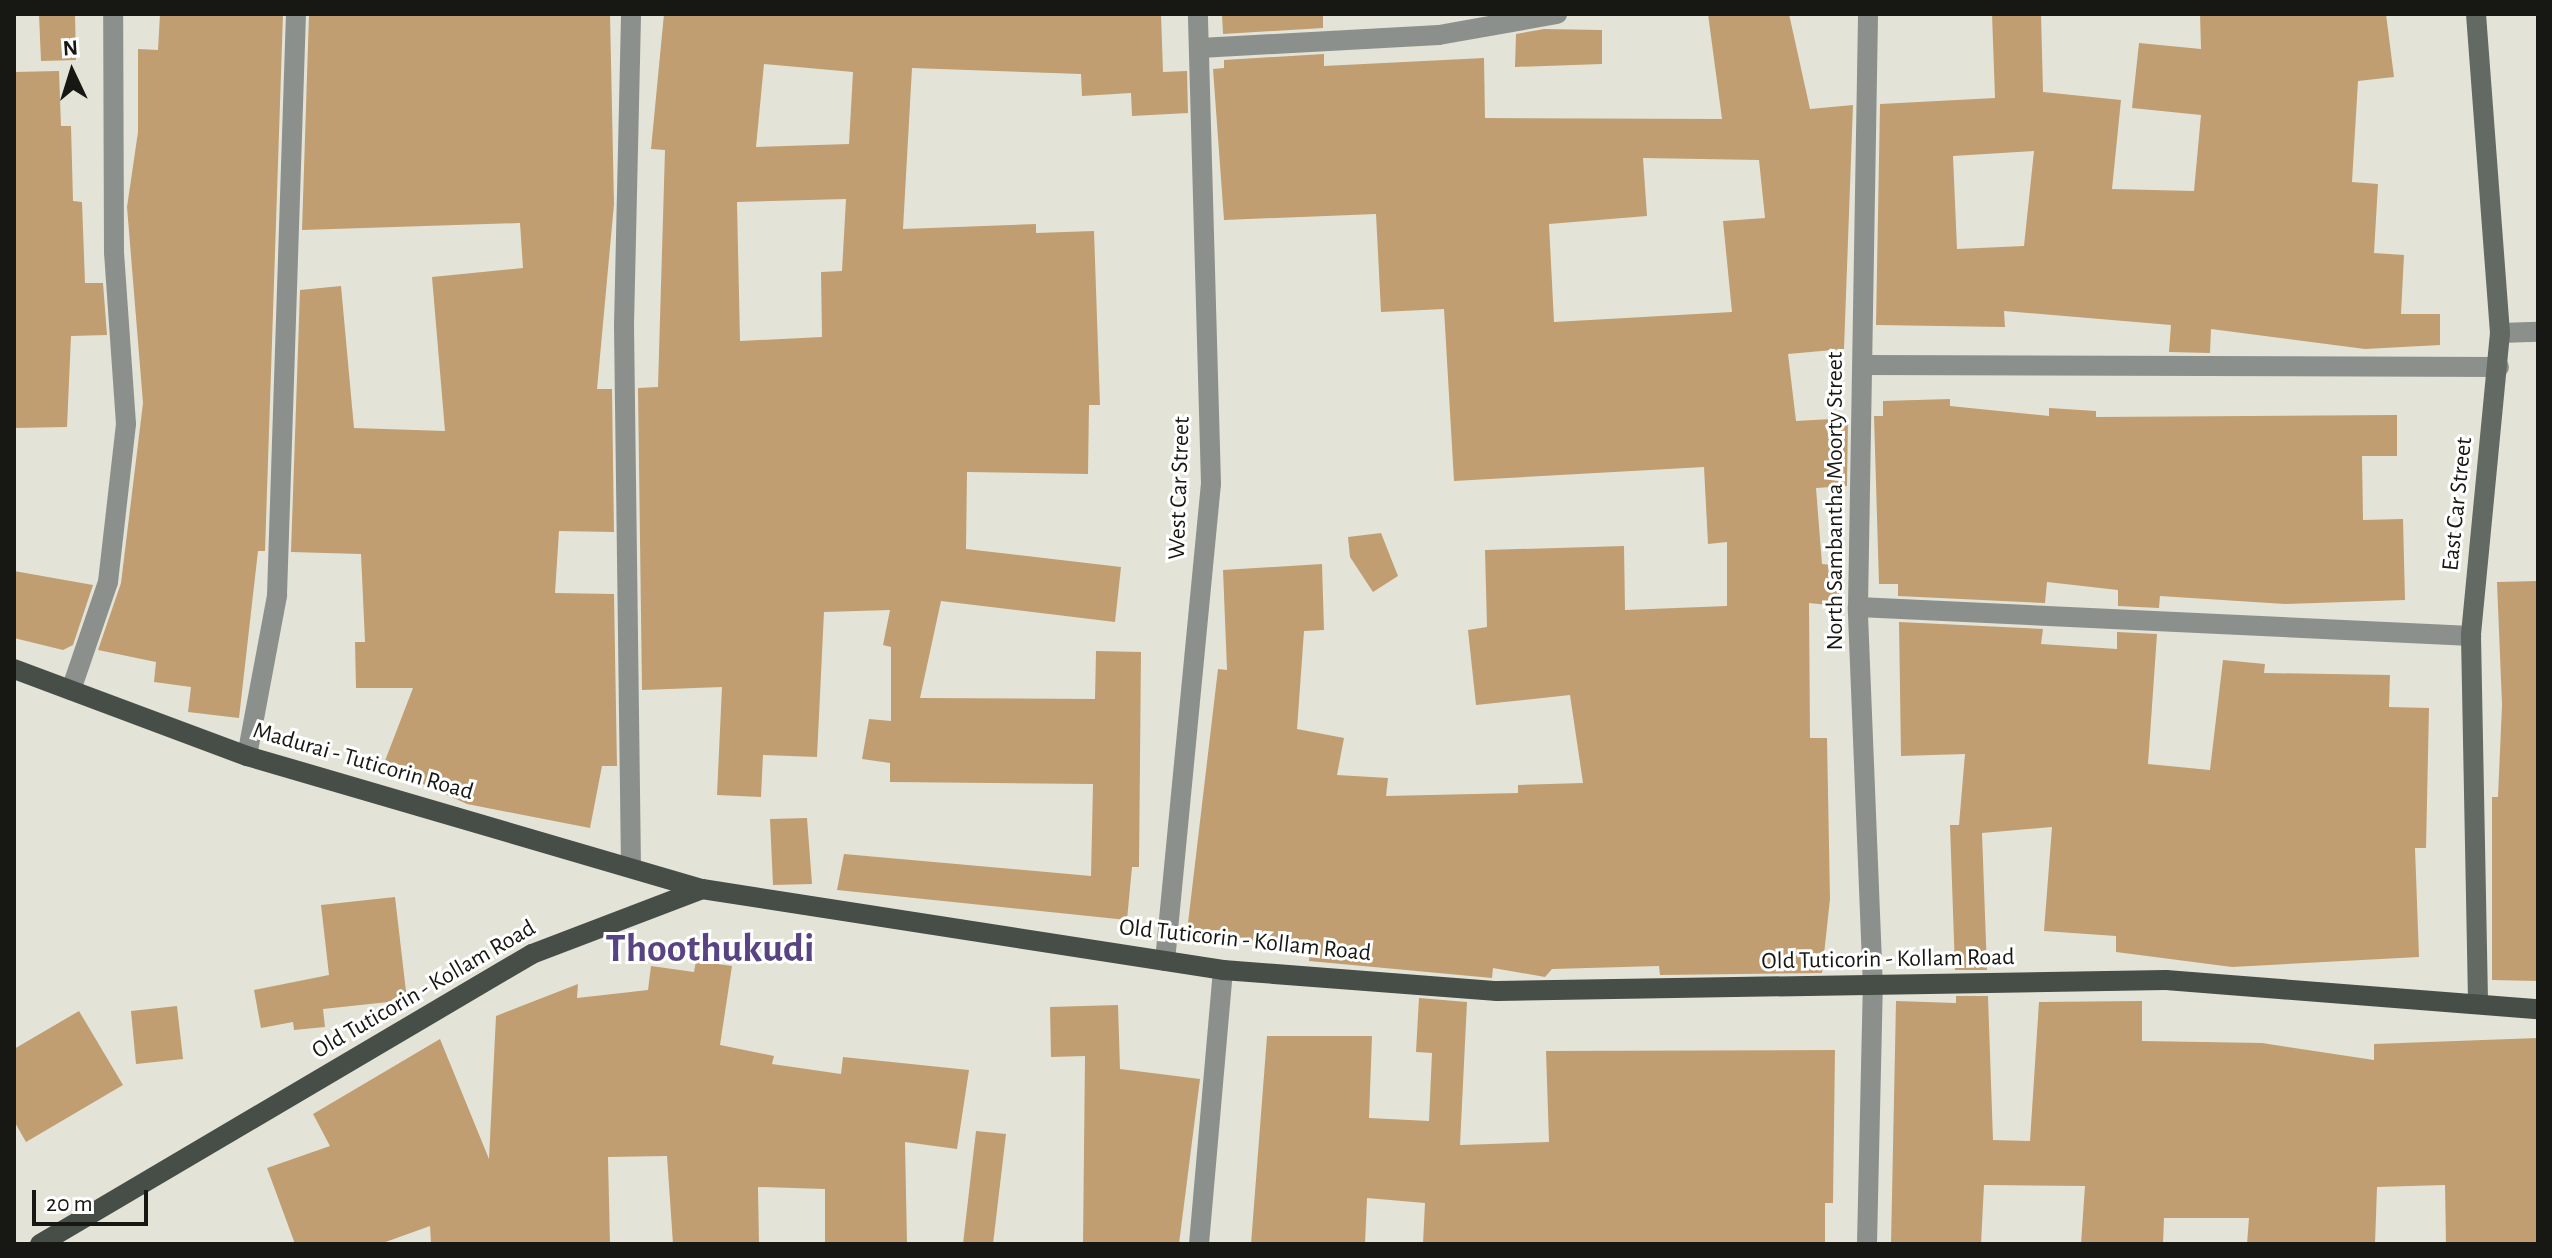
<!DOCTYPE html>
<style>
body{margin:0}
#map{position:relative;width:2552px;height:1258px;overflow:hidden;background:#e3e4d7;font-family:"Alegreya Sans",sans-serif}
div>[style]{position:absolute}
[style*='--x']{left:calc(var(--x)*1px);top:calc(var(--y)*1px);width:calc(var(--w)*1px);rotate:calc(var(--a)*1deg)}
.building>*{inset:0;background:#c09e71}
.minor>*{height:20px;margin:-10px;padding:0 10px;transform-origin:10px;border-radius:10px;background:#8c908c}
.tertiary>*{height:20px;margin:-10px;padding:0 10px;transform-origin:10px;border-radius:10px;background:#8c908c}
.secondary>*{height:20px;margin:-10px;padding:0 10px;transform-origin:10px;border-radius:10px;background:#636963}
.primary>*{height:20px;margin:-10px;padding:0 10px;transform-origin:10px;border-radius:10px;background:#474d47}
span{translate:-50% -50%;white-space:nowrap;text-align:center;line-height:1.15;-webkit-text-stroke:6px #fff;paint-order:stroke}
.street-label{font-size:24px;color:#171713}
.town-label{font-size:40px;color:#584482;font-weight:700}
.frame{position:absolute;inset:0;border:16px solid #171713;pointer-events:none}
.north{position:absolute;left:32px;top:32px;width:80px;height:80px;-webkit-text-stroke:6px #fff;paint-order:stroke;rotate:356deg;font-size:22px;font-weight:700;line-height:32px;text-align:center;color:#171713}
.north::after{content:'';display:block;margin:auto;width:28px;height:36px;background:#171713;clip-path:polygon(50% 0,100% 100%,50% 72%,0 100%)}
.scale{position:absolute;left:32px;top:1190px;width:116px;height:36px;box-sizing:border-box;border:4px solid #171713;border-top:0;padding-left:10px;font-size:24px;line-height:28px;white-space:nowrap;color:#171713;-webkit-text-stroke:6px #fff;paint-order:stroke}
</style>
<div id="map">
<div class="building">
<i style="clip-path:polygon(39px 14px,75px 14px,76px 60px,41px 61px)"></i>
<i style="clip-path:polygon(160px 14px,283px 14px,265px 551px,258px 551px,239px 718px,188px 712px,191px 687px,154px 682px,156px 662px,98px 650px,121px 583px,143px 403px,127px 207px,138px 132px,138px 49px,158px 50px)"></i>
<i style="clip-path:polygon(309px 14px,610px 14px,614px 204px,597px 389px,612px 389px,614px 532px,559px 531px,555px 593px,614px 594px,617px 766px,602px 766px,590px 828px,467px 804px,383px 766px,413px 688px,356px 688px,355px 642px,365px 642px,361px 554px,291px 552px,300px 290px,341px 286px,354px 428px,445px 431px,432px 277px,523px 268px,520px 223px,302px 230px)"></i>
<i style="clip-path:polygon(evenodd,664px 14px,1161px 14px,1163px 72px,1187px 71px,1188px 113px,1132px 116px,1131px 93px,1082px 96px,1081px 74px,912px 68px,903px 229px,1036px 224px,1036px 233px,1094px 231px,1100px 405px,1089px 405px,1088px 474px,967px 472px,966px 549px,1121px 567px,1115px 622px,941px 601px,920px 698px,1095px 699px,1096px 651px,1141px 652px,1139px 867px,1132px 867px,1127px 920px,837px 890px,844px 854px,1091px 876px,1093px 784px,890px 782px,890px 763px,862px 759px,869px 719px,891px 721px,891px 647px,883px 645px,890px 610px,824px 612px,817px 757px,763px 755px,761px 797px,717px 795px,722px 687px,642px 690px,638px 388px,658px 387px,665px 150px,651px 149px,664px 14px,764px 64px,853px 72px,849px 144px,756px 147px,764px 64px,664px 14px,846px 199px,842px 271px,821px 272px,822px 337px,740px 341px,737px 202px,846px 199px)"></i>
<i style="clip-path:polygon(1222px 14px,1323px 14px,1323px 28px,1223px 34px)"></i>
<i style="clip-path:polygon(evenodd,1708px 14px,1789px 14px,1810px 109px,1853px 105px,1844px 349px,1788px 354px,1796px 421px,1848px 418px,1847px 486px,1816px 488px,1822px 564px,1842px 566px,1838px 606px,1809px 603px,1810px 738px,1827px 738px,1830px 899px,1822px 973px,1660px 975px,1659px 966px,1552px 969px,1545px 977px,1493px 968px,1492px 978px,1309px 961px,1310px 952px,1232px 936px,1230px 946px,1186px 940px,1218px 669px,1227px 670px,1223px 570px,1322px 564px,1324px 630px,1304px 631px,1297px 729px,1344px 738px,1337px 775px,1388px 778px,1386px 796px,1518px 793px,1518px 785px,1583px 783px,1570px 695px,1476px 705px,1468px 630px,1487px 627px,1485px 550px,1624px 546px,1625px 610px,1727px 606px,1727px 542px,1708px 544px,1704px 467px,1454px 481px,1444px 309px,1381px 312px,1376px 214px,1224px 220px,1213px 69px,1224px 68px,1224px 60px,1324px 54px,1324px 66px,1484px 58px,1485px 118px,1722px 119px,1708px 14px,1643px 158px,1759px 160px,1765px 218px,1723px 221px,1732px 312px,1554px 322px,1549px 224px,1647px 216px,1643px 158px)"></i>
<i style="clip-path:polygon(evenodd,1992px 14px,2041px 14px,2043px 92px,2121px 100px,2112px 189px,2194px 191px,2201px 115px,2132px 108px,2139px 43px,2201px 49px,2200px 14px,2386px 14px,2394px 77px,2358px 81px,2352px 182px,2378px 184px,2374px 253px,2404px 255px,2401px 314px,2440px 314px,2440px 345px,2365px 349px,2211px 329px,2210px 353px,2169px 352px,2171px 325px,2004px 311px,2005px 327px,1876px 325px,1880px 104px,1995px 98px,1992px 14px,2034px 151px,2024px 246px,1957px 249px,1953px 156px,2034px 151px)"></i>
<i style="clip-path:polygon(1544px 29px,1602px 30px,1602px 64px,1515px 67px,1516px 34px)"></i>
<i style="clip-path:polygon(59px 71px,61px 126px,71px 126px,73px 201px,82px 202px,85px 283px,103px 283px,107px 335px,71px 336px,67px 427px,14px 428px,14px 72px)"></i>
<i style="clip-path:polygon(1950px 399px,1950px 406px,2049px 416px,2049px 408px,2096px 411px,2096px 417px,2397px 415px,2397px 456px,2362px 456px,2363px 520px,2403px 519px,2405px 600px,2285px 604px,2160px 596px,2159px 608px,2118px 606px,2118px 590px,2047px 582px,2045px 603px,1898px 596px,1898px 584px,1879px 584px,1874px 416px,1883px 416px,1883px 401px)"></i>
<i style="clip-path:polygon(1381px 533px,1398px 576px,1373px 592px,1350px 557px,1348px 537px)"></i>
<i style="clip-path:polygon(14px 571px,93px 585px,73px 645px,63px 650px,14px 638px)"></i>
<i style="clip-path:polygon(2538px 581px,2538px 981px,2492px 980px,2492px 797px,2498px 797px,2502px 705px,2497px 582px)"></i>
<i style="clip-path:polygon(1899px 622px,2043px 629px,2041px 644px,2117px 649px,2117px 632px,2157px 634px,2148px 764px,2210px 770px,2223px 660px,2265px 664px,2264px 673px,2390px 675px,2389px 707px,2429px 708px,2426px 848px,2415px 848px,2419px 957px,2232px 967px,2116px 952px,2116px 936px,2044px 931px,2052px 827px,1982px 833px,1987px 970px,1955px 970px,1950px 825px,1959px 825px,1965px 754px,1901px 756px)"></i>
<i style="clip-path:polygon(807px 818px,812px 884px,773px 885px,770px 819px)"></i>
<i style="clip-path:polygon(395px 897px,407px 1000px,323px 1009px,325px 1027px,294px 1030px,293px 1022px,261px 1028px,254px 990px,329px 975px,321px 905px)"></i>
<i style="clip-path:polygon(696px 961px,732px 966px,720px 1045px,774px 1056px,772px 1064px,841px 1074px,843px 1057px,969px 1070px,957px 1149px,905px 1142px,907px 1244px,825px 1244px,825px 1189px,758px 1187px,759px 1244px,673px 1244px,667px 1156px,608px 1157px,610px 1244px,431px 1244px,430px 1226px,380px 1244px,295px 1244px,267px 1168px,330px 1146px,313px 1114px,440px 1039px,489px 1159px,496px 1016px,578px 984px,577px 998px,648px 990px,651px 966px,694px 972px)"></i>
<i style="clip-path:polygon(1956px 996px,1988px 996px,1993px 1140px,2030px 1141px,2039px 1002px,2142px 1001px,2142px 1041px,2262px 1043px,2374px 1060px,2374px 1044px,2538px 1038px,2538px 1244px,2446px 1244px,2445px 1185px,2377px 1187px,2375px 1244px,2247px 1244px,2249px 1218px,2164px 1218px,2163px 1244px,2081px 1244px,2085px 1186px,1984px 1185px,1981px 1244px,1891px 1244px,1896px 1001px,1956px 1003px)"></i>
<i style="clip-path:polygon(1419px 998px,1467px 1002px,1460px 1145px,1549px 1142px,1546px 1051px,1835px 1050px,1833px 1203px,1825px 1203px,1825px 1244px,1423px 1244px,1425px 1203px,1367px 1198px,1365px 1244px,1251px 1244px,1267px 1036px,1372px 1036px,1369px 1118px,1429px 1121px,1432px 1053px,1416px 1052px)"></i>
<i style="clip-path:polygon(1118px 1005px,1120px 1069px,1200px 1079px,1179px 1244px,1083px 1244px,1085px 1056px,1051px 1057px,1050px 1007px)"></i>
<i style="clip-path:polygon(177px 1006px,183px 1059px,136px 1064px,131px 1011px)"></i>
<i style="clip-path:polygon(79px 1011px,123px 1085px,26px 1142px,14px 1121px,14px 1049px)"></i>
<i style="clip-path:polygon(976px 1131px,1006px 1134px,993px 1244px,963px 1244px)"></i>
</div>
<div class="minor">
<i style="--x:1200;--y:48;--w:239;--a:-3.1"></i>
<i style="--x:1439;--y:35;--w:120;--a:-10.1"></i>
<i style="--x:1863;--y:365;--w:636;--a:0.18"></i>
<i style="--x:1858;--y:607;--w:614;--a:2.71"></i>
<i style="--x:71;--y:690;--w:114;--a:-71.1"></i>
<i style="--x:108;--y:582;--w:159;--a:-83.5"></i>
<i style="--x:126;--y:424;--w:172;--a:-94"></i>
<i style="--x:114;--y:252;--w:238;--a:-90.2"></i>
<i style="--x:247;--y:756;--w:164;--a:-79.4"></i>
<i style="--x:277;--y:595;--w:581;--a:-88.13"></i>
<i style="--x:631;--y:868;--w:543;--a:-90.74"></i>
<i style="--x:624;--y:325;--w:311;--a:-88.7"></i>
<i style="--x:1867;--y:1244;--w:256;--a:-88.7"></i>
<i style="--x:1873;--y:988;--w:381;--a:-92.3"></i>
<i style="--x:1858;--y:607;--w:593;--a:-89.03"></i>
</div>
<div class="tertiary">
<i style="--x:2500;--y:333;--w:38;--a:-2"></i>
<i style="--x:1165;--y:961;--w:479;--a:-84.5"></i>
<i style="--x:1211;--y:484;--w:470;--a:-91.6"></i>
<i style="--x:1199;--y:1244;--w:275;--a:-85"></i>
</div>
<div class="secondary">
<i style="--x:2476;--y:14;--w:320;--a:85.7"></i>
<i style="--x:2500;--y:333;--w:304;--a:95.5"></i>
<i style="--x:2471;--y:636;--w:364;--a:88.9"></i>
</div>
<div class="primary">
<i style="--x:14;--y:669;--w:249;--a:20.5"></i>
<i style="--x:247;--y:756;--w:474;--a:16.3"></i>
<i style="--x:40;--y:1244;--w:571;--a:-30.52"></i>
<i style="--x:532;--y:954;--w:182;--a:-20.9"></i>
<i style="--x:702;--y:889;--w:527;--a:8.84"></i>
<i style="--x:1223;--y:970;--w:275;--a:4.4"></i>
<i style="--x:1497;--y:991;--w:669;--a:-0.94"></i>
<i style="--x:2166;--y:980;--w:373;--a:4.5"></i>
</div>
<div class="street-label">
<span style="left:1180px;top:488px;rotate:-88deg">West Car Street</span>
<span style="left:1836px;top:501px;rotate:-90deg">North Sambantha Moorty Street</span>
<span style="left:2458px;top:504px;rotate:-84deg">East Car Street</span>
<span style="left:363px;top:762px;rotate:16deg">Madurai - Tuticorin Road</span>
<span style="left:1245px;top:941px;rotate:6deg">Old Tuticorin - Kollam Road</span>
<span style="left:1888px;top:960px;rotate:-1deg">Old Tuticorin - Kollam Road</span>
<span style="left:424px;top:990px;rotate:-30deg">Old Tuticorin - Kollam Road</span>
</div>
<div class="town-label">
<span style="left:710px;top:949px">Thoothukudi</span>
</div>
<div class="frame"></div>
<div class="north">N</div>
<div class="scale">20 m</div>
</div>
